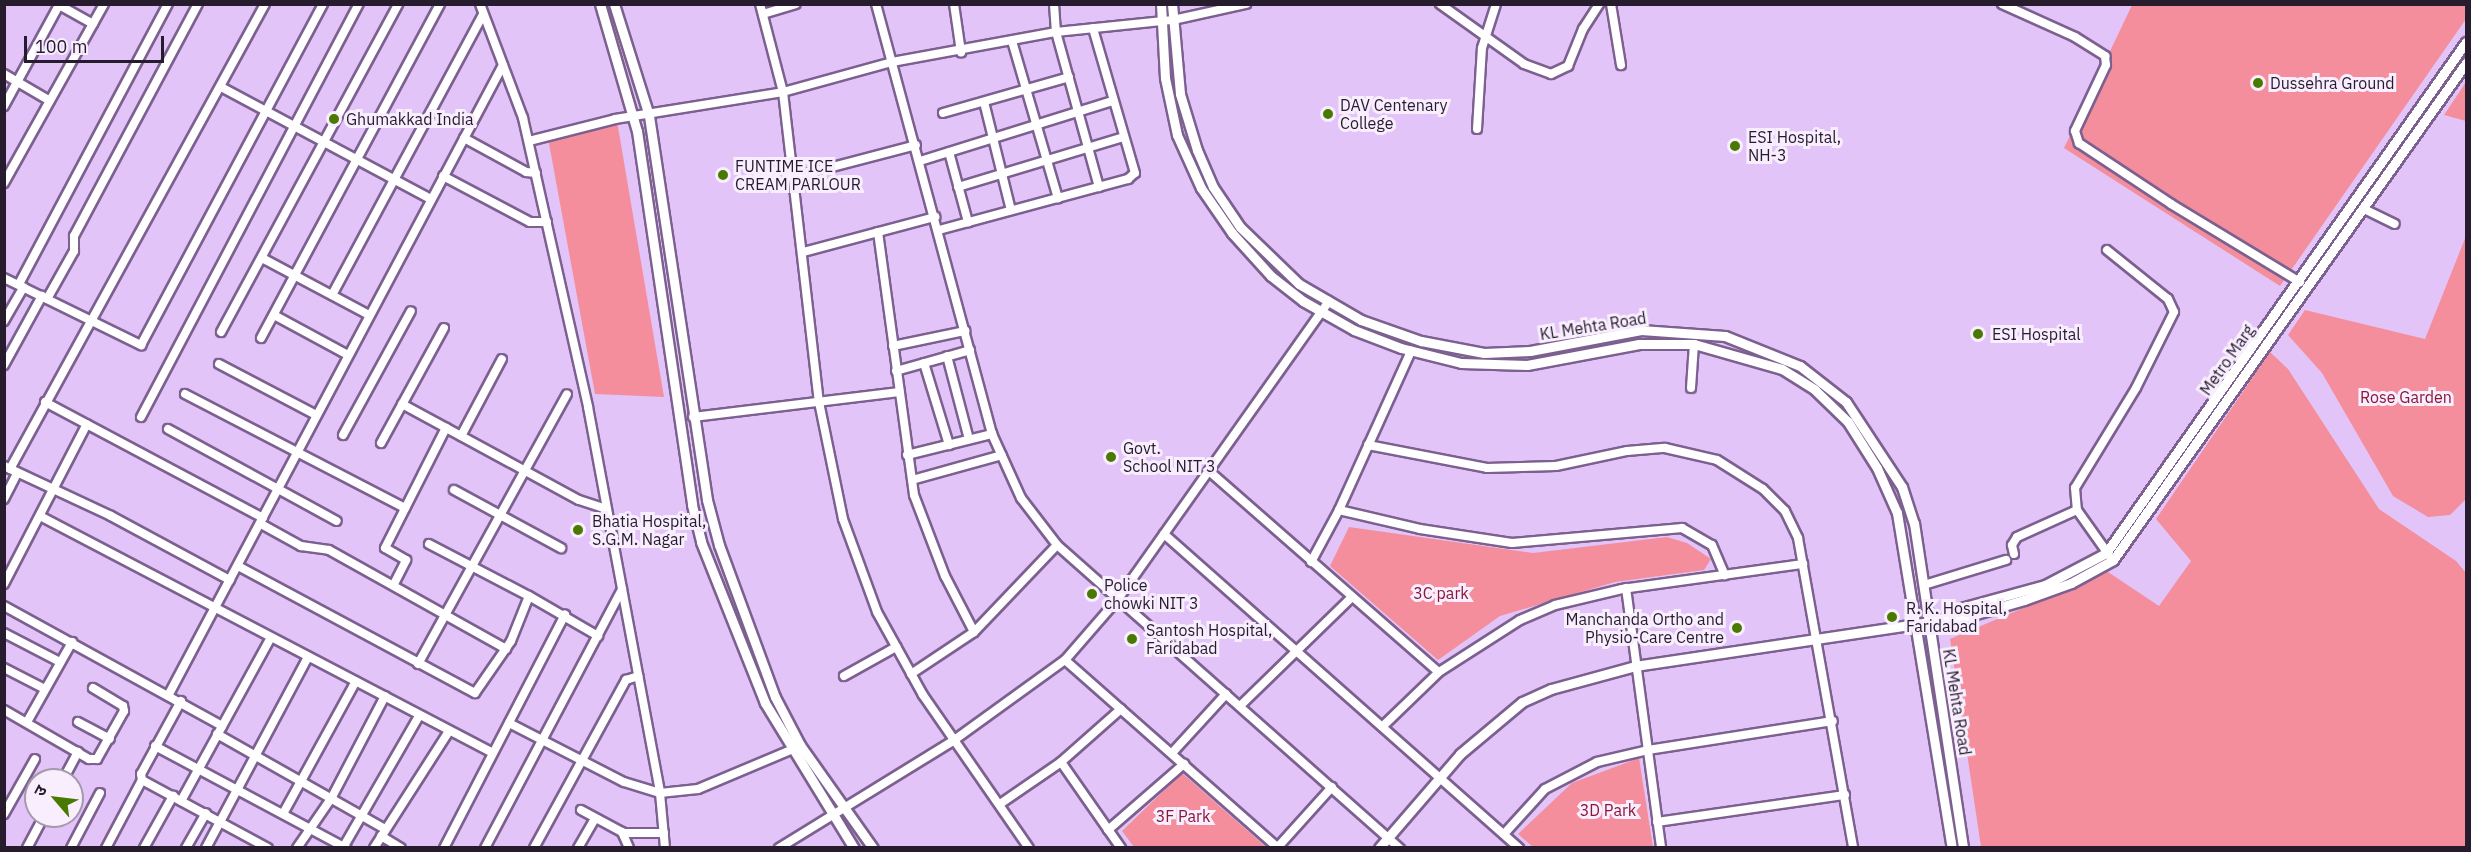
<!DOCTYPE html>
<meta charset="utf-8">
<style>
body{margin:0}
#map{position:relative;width:2471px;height:852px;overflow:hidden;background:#e2c4f8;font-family:"IBM Plex Sans","Noto Sans Devanagari",sans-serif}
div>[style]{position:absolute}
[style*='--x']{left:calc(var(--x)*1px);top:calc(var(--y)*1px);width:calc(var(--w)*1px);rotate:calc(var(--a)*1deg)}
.green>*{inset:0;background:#f48e9d}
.roads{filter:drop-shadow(2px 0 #7c608f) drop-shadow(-2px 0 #7c608f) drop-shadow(0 2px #7c608f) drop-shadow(0 -2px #7c608f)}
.minor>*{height:8px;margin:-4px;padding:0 4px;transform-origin:4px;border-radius:4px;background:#fff}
.tertiary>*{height:9px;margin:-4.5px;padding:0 4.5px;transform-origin:4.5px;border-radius:4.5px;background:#fff}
.dots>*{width:16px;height:16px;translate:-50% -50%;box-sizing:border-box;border:3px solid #f8eefe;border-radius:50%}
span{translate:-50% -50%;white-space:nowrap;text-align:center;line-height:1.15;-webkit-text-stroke:6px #f8eefe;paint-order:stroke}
.poi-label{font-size:16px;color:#271b2e}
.left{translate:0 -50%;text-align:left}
.right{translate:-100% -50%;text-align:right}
.street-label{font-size:16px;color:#271b2e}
.park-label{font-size:16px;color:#891737}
.frame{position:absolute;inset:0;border:6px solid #271b2e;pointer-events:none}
.north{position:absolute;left:24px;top:768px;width:60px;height:60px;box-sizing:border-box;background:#f8eefe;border:2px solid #a49aab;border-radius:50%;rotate:298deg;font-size:16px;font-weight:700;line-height:24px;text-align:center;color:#271b2e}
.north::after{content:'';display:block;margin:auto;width:21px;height:27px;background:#4a7900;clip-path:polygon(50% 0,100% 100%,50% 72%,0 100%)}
.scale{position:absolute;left:24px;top:36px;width:140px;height:27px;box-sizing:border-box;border:3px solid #271b2e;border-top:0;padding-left:8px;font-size:18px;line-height:21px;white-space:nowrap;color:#271b2e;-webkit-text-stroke:4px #f8eefe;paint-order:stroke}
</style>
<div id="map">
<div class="green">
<i style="clip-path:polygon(2132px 5px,2466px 5px,2466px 19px,2280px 286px,2064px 148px)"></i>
<i style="clip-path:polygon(2466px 82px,2466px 121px,2444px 115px)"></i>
<i style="clip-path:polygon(617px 121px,664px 397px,595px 394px,548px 138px)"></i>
<i style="clip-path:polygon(2466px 236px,2466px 499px,2450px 515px,2428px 517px,2393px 496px,2322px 373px,2288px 335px,2305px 310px,2425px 339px)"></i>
<i style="clip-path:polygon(2270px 352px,2288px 369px,2379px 509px,2456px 561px,2466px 573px,2466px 847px,1981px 847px,1950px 639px,2108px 572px,2159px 606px,2191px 561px,2156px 519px)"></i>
<i style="clip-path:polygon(1349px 527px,1533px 553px,1667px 537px,1687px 543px,1711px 559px,1704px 570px,1615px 582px,1500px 616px,1438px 660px,1330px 566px)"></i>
<i style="clip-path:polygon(1639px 758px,1653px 847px,1533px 847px,1518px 834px,1572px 783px)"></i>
<i style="clip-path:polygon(1182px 773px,1266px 847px,1134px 847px,1122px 831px)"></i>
</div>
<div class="roads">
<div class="minor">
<i style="--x:480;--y:4;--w:122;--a:69.3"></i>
<i style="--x:523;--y:118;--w:296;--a:77.3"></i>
<i style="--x:588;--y:407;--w:393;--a:79.4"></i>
<i style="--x:660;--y:793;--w:55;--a:84.8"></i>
<i style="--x:760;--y:4;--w:91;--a:75.4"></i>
<i style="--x:783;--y:92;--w:312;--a:83.4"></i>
<i style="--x:819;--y:402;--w:119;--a:78.4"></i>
<i style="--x:843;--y:519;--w:99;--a:69.9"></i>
<i style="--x:877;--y:612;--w:95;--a:61"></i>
<i style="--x:923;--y:695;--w:186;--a:55.3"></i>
<i style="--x:876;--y:4;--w:445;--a:74.9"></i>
<i style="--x:992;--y:434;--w:70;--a:65.6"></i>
<i style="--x:1021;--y:498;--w:59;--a:52.5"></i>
<i style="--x:1057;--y:545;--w:458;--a:41.5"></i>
<i style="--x:954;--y:4;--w:49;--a:81.7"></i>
<i style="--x:1054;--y:4;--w:28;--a:86"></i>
<i style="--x:1056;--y:32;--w:161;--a:74.5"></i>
<i style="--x:1440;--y:4;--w:103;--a:35.5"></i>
<i style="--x:1524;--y:64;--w:29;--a:20"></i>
<i style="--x:1551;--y:74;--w:19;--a:-25"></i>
<i style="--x:1568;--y:66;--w:40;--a:-68"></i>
<i style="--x:1583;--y:29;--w:30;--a:-57"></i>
<i style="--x:1611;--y:4;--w:62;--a:80.7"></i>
<i style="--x:2002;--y:4;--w:80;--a:24.3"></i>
<i style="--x:2075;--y:37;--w:36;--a:32"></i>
<i style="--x:2105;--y:56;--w:9;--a:84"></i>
<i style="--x:2106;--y:65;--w:73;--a:115.2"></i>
<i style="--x:2075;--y:131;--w:13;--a:72"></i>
<i style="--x:2079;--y:143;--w:110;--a:33.5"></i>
<i style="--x:2171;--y:204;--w:151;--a:31.2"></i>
<i style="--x:763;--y:14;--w:34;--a:-17"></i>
<i style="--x:1012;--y:41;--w:164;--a:73.7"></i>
<i style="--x:4;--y:74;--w:53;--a:30.4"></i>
<i style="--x:221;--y:87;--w:238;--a:28.1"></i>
<i style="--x:984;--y:102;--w:111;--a:76"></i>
<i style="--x:4;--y:106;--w:115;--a:-61.4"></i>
<i style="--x:59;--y:5;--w:39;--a:29"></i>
<i style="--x:943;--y:113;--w:131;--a:-15.9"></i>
<i style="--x:1477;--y:129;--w:81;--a:-86.5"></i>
<i style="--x:1482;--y:48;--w:46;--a:-72.3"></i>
<i style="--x:464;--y:138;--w:71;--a:28.7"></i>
<i style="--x:526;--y:172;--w:10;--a:6"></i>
<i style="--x:529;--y:141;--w:89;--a:-14.3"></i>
<i style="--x:615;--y:119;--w:170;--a:-9.1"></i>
<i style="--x:783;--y:92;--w:113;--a:-15.4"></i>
<i style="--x:892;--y:62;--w:167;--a:-10.4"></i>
<i style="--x:1056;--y:32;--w:118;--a:-5.9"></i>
<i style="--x:1173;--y:20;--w:75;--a:-12.4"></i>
<i style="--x:949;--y:152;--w:73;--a:74.8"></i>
<i style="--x:920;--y:161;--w:202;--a:-17.3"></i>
<i style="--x:443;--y:176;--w:98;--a:27.9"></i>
<i style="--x:530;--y:222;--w:17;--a:0"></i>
<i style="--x:794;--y:177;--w:126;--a:-14.7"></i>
<i style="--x:4;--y:183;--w:205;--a:-60.8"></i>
<i style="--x:958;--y:187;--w:173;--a:-16.8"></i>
<i style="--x:2364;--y:209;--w:34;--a:26"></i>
<i style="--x:939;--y:230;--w:196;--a:-15.1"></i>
<i style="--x:1128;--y:179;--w:9;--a:-41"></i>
<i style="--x:1135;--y:173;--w:151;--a:-106.2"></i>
<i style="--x:878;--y:232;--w:265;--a:82.2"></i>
<i style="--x:914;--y:495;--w:87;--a:69.1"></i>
<i style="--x:945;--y:576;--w:63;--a:62.6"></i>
<i style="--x:2107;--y:250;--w:78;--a:38.8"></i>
<i style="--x:2168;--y:299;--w:14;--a:65"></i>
<i style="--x:2174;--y:312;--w:85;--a:116.6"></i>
<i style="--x:2136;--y:388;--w:117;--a:121.4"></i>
<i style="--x:2075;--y:488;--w:22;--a:85"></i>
<i style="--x:2077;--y:510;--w:55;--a:54.6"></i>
<i style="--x:803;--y:252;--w:137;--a:-14.9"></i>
<i style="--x:262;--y:258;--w:121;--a:28"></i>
<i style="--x:4;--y:278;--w:153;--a:26.1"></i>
<i style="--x:141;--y:345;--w:387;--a:-61.9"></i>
<i style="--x:19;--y:284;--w:317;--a:-62"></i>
<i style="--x:332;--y:295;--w:318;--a:-61.7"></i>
<i style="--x:47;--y:299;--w:55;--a:-60.6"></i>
<i style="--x:74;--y:251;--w:15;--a:-90"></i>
<i style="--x:74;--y:236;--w:263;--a:-61.9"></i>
<i style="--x:274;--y:315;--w:84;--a:28.4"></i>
<i style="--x:4;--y:321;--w:39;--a:-60"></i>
<i style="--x:221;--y:332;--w:373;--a:-61.6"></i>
<i style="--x:261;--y:338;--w:379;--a:-61.8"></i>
<i style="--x:893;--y:346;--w:74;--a:-11.8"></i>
<i style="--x:947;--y:356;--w:86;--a:75.2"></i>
<i style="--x:924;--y:363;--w:86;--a:73"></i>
<i style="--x:219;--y:364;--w:110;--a:27.7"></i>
<i style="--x:4;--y:365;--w:79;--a:-61.2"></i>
<i style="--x:896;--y:371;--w:77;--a:-15.8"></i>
<i style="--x:1691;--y:388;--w:44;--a:-86.1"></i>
<i style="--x:185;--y:394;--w:248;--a:27.4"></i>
<i style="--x:45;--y:402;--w:247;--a:28"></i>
<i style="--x:402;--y:404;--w:201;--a:28.5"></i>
<i style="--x:579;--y:500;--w:29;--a:18"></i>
<i style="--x:141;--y:417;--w:467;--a:-62.2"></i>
<i style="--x:693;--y:417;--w:208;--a:-6.9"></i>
<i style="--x:168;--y:429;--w:192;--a:28.6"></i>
<i style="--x:343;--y:435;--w:141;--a:-61.3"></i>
<i style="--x:461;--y:436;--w:87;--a:-62"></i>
<i style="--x:381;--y:443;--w:131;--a:-61.3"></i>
<i style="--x:1368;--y:445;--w:121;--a:10.9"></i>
<i style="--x:1487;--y:468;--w:69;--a:-1.7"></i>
<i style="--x:1556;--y:466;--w:73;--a:-11.9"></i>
<i style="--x:1627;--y:451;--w:38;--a:-5"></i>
<i style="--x:1665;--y:448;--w:53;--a:13"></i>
<i style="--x:1717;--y:460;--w:54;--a:32.2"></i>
<i style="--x:1763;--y:489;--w:31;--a:45"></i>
<i style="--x:1785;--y:511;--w:30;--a:64"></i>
<i style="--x:1798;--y:538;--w:315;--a:79.9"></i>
<i style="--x:907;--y:455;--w:88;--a:-13.9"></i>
<i style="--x:4;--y:466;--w:118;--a:25"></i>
<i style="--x:111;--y:516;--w:135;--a:28.3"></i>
<i style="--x:10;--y:469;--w:530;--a:-61.26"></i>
<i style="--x:1209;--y:471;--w:305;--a:41.2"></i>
<i style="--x:912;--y:480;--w:93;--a:-15.5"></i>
<i style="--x:454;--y:490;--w:122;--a:28.5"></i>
<i style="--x:4;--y:499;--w:29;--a:-63"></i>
<i style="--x:1339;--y:510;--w:83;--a:13.2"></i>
<i style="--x:1420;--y:529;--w:93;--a:8.7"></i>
<i style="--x:1512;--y:543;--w:171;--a:-5"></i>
<i style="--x:1682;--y:528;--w:34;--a:30"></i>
<i style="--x:1712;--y:545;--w:33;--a:67"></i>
<i style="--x:40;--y:516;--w:511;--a:27.62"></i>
<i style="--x:261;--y:524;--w:46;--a:28.8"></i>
<i style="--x:301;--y:546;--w:28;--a:8"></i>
<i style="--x:329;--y:550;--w:203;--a:29.2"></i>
<i style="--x:1164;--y:534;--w:474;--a:41.5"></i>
<i style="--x:429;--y:544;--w:113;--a:27.5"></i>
<i style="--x:2014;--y:554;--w:9;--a:-103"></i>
<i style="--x:2012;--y:545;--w:9;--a:-58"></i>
<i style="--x:2017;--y:537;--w:66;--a:-24.2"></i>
<i style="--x:1311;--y:562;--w:59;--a:-61.7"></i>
<i style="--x:1339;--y:510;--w:175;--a:-65.6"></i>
<i style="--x:238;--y:566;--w:269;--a:28.2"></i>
<i style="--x:475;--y:693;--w:63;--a:-55.3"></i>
<i style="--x:511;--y:641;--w:48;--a:-68.2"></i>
<i style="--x:529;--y:596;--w:80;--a:30.1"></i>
<i style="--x:4;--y:584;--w:180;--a:-62.6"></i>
<i style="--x:394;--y:584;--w:27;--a:-63"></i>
<i style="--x:406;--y:560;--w:24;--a:-150"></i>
<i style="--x:385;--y:548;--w:135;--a:-63.1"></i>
<i style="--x:1924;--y:585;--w:86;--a:-17"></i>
<i style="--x:1626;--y:588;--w:262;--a:82.3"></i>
<i style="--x:4;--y:606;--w:249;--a:28.8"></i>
<i style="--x:4;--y:633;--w:63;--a:27.4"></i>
<i style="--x:1065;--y:660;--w:283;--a:41.4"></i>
<i style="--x:418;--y:664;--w:308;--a:-61.1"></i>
<i style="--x:4;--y:668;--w:46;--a:27.1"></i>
<i style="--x:911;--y:674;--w:76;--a:-33.7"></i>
<i style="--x:974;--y:632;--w:120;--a:-46.3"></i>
<i style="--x:844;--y:676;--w:60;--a:-29.1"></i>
<i style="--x:169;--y:694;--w:712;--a:-62.03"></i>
<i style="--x:181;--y:701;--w:83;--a:118.7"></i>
<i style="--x:141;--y:774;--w:6;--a:81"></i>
<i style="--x:142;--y:780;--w:143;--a:28.4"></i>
<i style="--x:1240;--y:706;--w:156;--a:-44.2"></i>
<i style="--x:4;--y:710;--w:98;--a:30"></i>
<i style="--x:89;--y:759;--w:8;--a:0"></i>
<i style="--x:97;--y:759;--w:55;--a:-60.6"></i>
<i style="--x:124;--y:711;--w:5;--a:-101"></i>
<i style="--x:123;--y:706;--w:35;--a:-149"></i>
<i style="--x:27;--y:722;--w:92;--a:-60.6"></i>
<i style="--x:78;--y:722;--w:36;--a:28"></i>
<i style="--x:509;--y:723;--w:129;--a:27.2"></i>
<i style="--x:624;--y:782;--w:38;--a:17"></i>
<i style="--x:660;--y:793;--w:38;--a:-6"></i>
<i style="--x:698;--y:789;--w:108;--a:-22.8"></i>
<i style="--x:1383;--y:726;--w:78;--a:-44"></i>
<i style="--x:1439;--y:672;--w:96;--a:-32.7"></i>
<i style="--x:1520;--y:620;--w:38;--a:-23"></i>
<i style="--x:1555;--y:605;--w:69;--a:-13.4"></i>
<i style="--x:1622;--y:589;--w:183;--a:-7.9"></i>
<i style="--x:217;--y:734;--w:193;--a:29.5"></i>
<i style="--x:155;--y:746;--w:217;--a:28.1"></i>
<i style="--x:1172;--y:753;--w:80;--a:-47.5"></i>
<i style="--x:1061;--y:762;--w:105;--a:55.1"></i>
<i style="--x:63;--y:780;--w:32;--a:-62"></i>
<i style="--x:181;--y:801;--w:185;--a:-61.2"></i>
<i style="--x:1000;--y:804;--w:74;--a:-34.5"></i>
<i style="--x:1061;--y:762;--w:80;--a:-41.5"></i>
<i style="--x:581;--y:810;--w:47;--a:28.2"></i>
<i style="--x:622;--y:832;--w:17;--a:66"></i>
<i style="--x:284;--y:812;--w:149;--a:-61.2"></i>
<i style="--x:4;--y:814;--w:63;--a:-60.6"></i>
<i style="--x:1657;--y:822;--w:190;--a:-8.2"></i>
<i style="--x:1108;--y:830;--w:101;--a:-41"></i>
<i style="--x:624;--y:833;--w:40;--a:0"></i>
<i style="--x:1504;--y:834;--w:61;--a:-47.7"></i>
<i style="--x:1545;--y:789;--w:59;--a:-27.4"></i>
<i style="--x:1597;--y:762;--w:52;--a:-13.2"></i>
<i style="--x:1648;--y:750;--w:187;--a:-8.9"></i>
<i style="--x:381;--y:836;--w:23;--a:31"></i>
<i style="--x:344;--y:846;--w:150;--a:-60"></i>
<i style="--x:27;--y:848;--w:36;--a:-62"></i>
<i style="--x:71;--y:848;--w:62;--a:-62.2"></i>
<i style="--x:106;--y:848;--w:77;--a:-62.1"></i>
<i style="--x:144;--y:848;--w:60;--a:-60.9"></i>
<i style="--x:186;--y:848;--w:40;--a:-60.3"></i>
<i style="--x:206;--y:848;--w:217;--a:-61.9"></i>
<i style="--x:297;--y:848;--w:62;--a:-55.5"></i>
<i style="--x:332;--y:797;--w:114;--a:-62.3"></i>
<i style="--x:374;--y:848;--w:139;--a:-57.3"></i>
<i style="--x:444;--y:848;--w:263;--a:-62.6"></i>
<i style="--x:485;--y:848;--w:293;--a:-62.1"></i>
<i style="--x:534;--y:848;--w:192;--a:-61.3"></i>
<i style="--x:626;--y:680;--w:13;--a:-18"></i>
<i style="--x:578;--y:848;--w:34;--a:-60"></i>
<i style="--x:779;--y:848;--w:204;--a:-31.6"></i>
<i style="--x:953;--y:741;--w:138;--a:-35.9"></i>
<i style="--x:1065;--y:660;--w:81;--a:-49"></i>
<i style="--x:1118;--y:599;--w:365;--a:-54.7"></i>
<i style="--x:1277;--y:848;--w:82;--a:-48"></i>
</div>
<div class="tertiary">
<i style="--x:600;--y:4;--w:132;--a:73.8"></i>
<i style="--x:637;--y:131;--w:378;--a:81.6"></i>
<i style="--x:692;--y:505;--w:38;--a:76"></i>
<i style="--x:701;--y:542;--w:173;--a:68.3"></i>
<i style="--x:765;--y:703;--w:170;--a:58.5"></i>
<i style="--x:614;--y:4;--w:117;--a:72.6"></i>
<i style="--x:649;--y:116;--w:388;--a:81.4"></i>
<i style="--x:707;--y:500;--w:47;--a:75.1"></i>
<i style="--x:719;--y:545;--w:162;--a:69.8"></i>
<i style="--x:775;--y:697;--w:54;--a:62.5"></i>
<i style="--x:800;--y:745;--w:126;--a:54.7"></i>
<i style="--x:1161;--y:4;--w:74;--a:86.9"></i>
<i style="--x:1165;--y:78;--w:58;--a:78.1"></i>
<i style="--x:1177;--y:135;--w:58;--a:65.6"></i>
<i style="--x:1201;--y:188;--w:55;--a:55.4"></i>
<i style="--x:1232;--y:233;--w:58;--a:47.8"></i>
<i style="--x:1271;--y:276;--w:41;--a:38"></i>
<i style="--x:1303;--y:301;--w:59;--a:29.6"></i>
<i style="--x:1354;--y:330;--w:50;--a:21"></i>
<i style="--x:1401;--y:348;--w:62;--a:14"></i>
<i style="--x:1461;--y:363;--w:66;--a:1.7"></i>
<i style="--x:1527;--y:365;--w:114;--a:-10.6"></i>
<i style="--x:1639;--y:344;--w:55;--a:0"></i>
<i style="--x:1694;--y:344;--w:91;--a:15.9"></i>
<i style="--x:1782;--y:369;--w:39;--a:32"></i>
<i style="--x:1815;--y:390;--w:46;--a:44.1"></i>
<i style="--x:1848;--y:422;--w:54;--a:57.8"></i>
<i style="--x:1877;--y:468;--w:49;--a:66"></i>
<i style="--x:1897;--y:513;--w:339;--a:80.7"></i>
<i style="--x:1172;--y:4;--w:90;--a:84.9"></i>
<i style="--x:1180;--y:94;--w:59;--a:73.1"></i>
<i style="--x:1197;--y:150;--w:40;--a:66.6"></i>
<i style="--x:1213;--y:187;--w:48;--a:56"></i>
<i style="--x:1240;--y:227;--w:82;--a:44"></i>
<i style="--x:1299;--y:284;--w:72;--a:30.1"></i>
<i style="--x:1361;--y:320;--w:64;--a:19.3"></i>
<i style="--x:1421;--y:341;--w:64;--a:10.8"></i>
<i style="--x:1484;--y:353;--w:46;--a:-2.5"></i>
<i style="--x:1530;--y:351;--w:113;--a:-10.7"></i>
<i style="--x:1641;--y:330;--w:84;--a:4.1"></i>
<i style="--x:1725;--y:336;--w:81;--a:21.8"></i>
<i style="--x:1800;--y:366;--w:58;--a:38"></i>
<i style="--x:1846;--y:402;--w:102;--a:56.6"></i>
<i style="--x:1902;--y:487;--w:38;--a:72"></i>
<i style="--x:1914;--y:523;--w:329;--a:81.4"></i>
<i style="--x:1951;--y:616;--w:9;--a:21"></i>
<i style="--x:1959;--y:619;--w:68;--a:-16.3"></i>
<i style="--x:2024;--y:600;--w:50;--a:-19.9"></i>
<i style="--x:2071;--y:583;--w:48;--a:-28.7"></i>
<i style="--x:2113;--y:560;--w:610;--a:-54.62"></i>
<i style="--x:1379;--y:848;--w:124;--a:-49.2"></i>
<i style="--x:1460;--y:754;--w:81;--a:-40"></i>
<i style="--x:1522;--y:702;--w:32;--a:-24"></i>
<i style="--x:1551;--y:689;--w:87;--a:-15.3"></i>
<i style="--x:1635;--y:666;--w:298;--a:-8.5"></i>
<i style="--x:1930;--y:622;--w:22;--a:-16"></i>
<i style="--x:1951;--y:616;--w:9;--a:-49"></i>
<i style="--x:1957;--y:609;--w:91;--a:-15.3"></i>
<i style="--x:2045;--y:585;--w:69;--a:-27.7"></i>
<i style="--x:2106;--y:553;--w:625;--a:-54.84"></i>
</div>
</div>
<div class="dots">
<i style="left:2258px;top:83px;background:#4a7900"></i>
<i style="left:1328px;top:114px;background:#4a7900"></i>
<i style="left:334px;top:119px;background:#4a7900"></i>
<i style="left:1735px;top:146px;background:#4a7900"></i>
<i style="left:723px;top:175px;background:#4a7900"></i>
<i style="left:1978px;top:334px;background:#4a7900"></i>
<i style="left:1111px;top:457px;background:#4a7900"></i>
<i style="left:578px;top:530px;background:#4a7900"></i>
<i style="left:1092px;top:594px;background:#4a7900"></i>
<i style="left:1892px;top:617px;background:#4a7900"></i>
<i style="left:1737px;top:628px;background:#4a7900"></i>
<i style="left:1132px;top:639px;background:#4a7900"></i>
</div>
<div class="poi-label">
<span class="left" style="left:2270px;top:83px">Dussehra Ground</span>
<span class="left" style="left:1340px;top:114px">DAV Centenary<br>College</span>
<span class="left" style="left:346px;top:119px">Ghumakkad India</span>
<span class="left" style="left:1748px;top:146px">ESI Hospital,<br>NH-3</span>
<span class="left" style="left:735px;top:175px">FUNTIME ICE<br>CREAM PARLOUR</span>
<span class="left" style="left:1992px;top:334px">ESI Hospital</span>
<span class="left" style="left:1123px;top:457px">Govt.<br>School NIT 3</span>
<span class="left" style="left:592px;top:530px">Bhatia Hospital,<br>S.G.M. Nagar</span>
<span class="left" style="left:1104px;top:594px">Police<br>chowki NIT 3</span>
<span class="left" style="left:1906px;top:617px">R. K. Hospital,<br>Faridabad</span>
<span class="right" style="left:1724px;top:628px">Manchanda Ortho and<br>Physio-Care Centre</span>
<span class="left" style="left:1146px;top:639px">Santosh Hospital,<br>Faridabad</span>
</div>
<div class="street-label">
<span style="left:1593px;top:326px;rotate:-9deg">KL Mehta Road</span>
<span style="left:2227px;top:360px;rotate:-55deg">Metro Marg</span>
<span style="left:1957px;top:702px;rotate:81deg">KL Mehta Road</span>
</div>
<div class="park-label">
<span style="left:2406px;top:397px">Rose Garden</span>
<span style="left:1441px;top:593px">3C park</span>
<span style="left:1608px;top:810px">3D Park</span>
<span style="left:1183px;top:816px">3F Park</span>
</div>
<div class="frame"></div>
<div class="north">उ</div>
<div class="scale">100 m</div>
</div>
